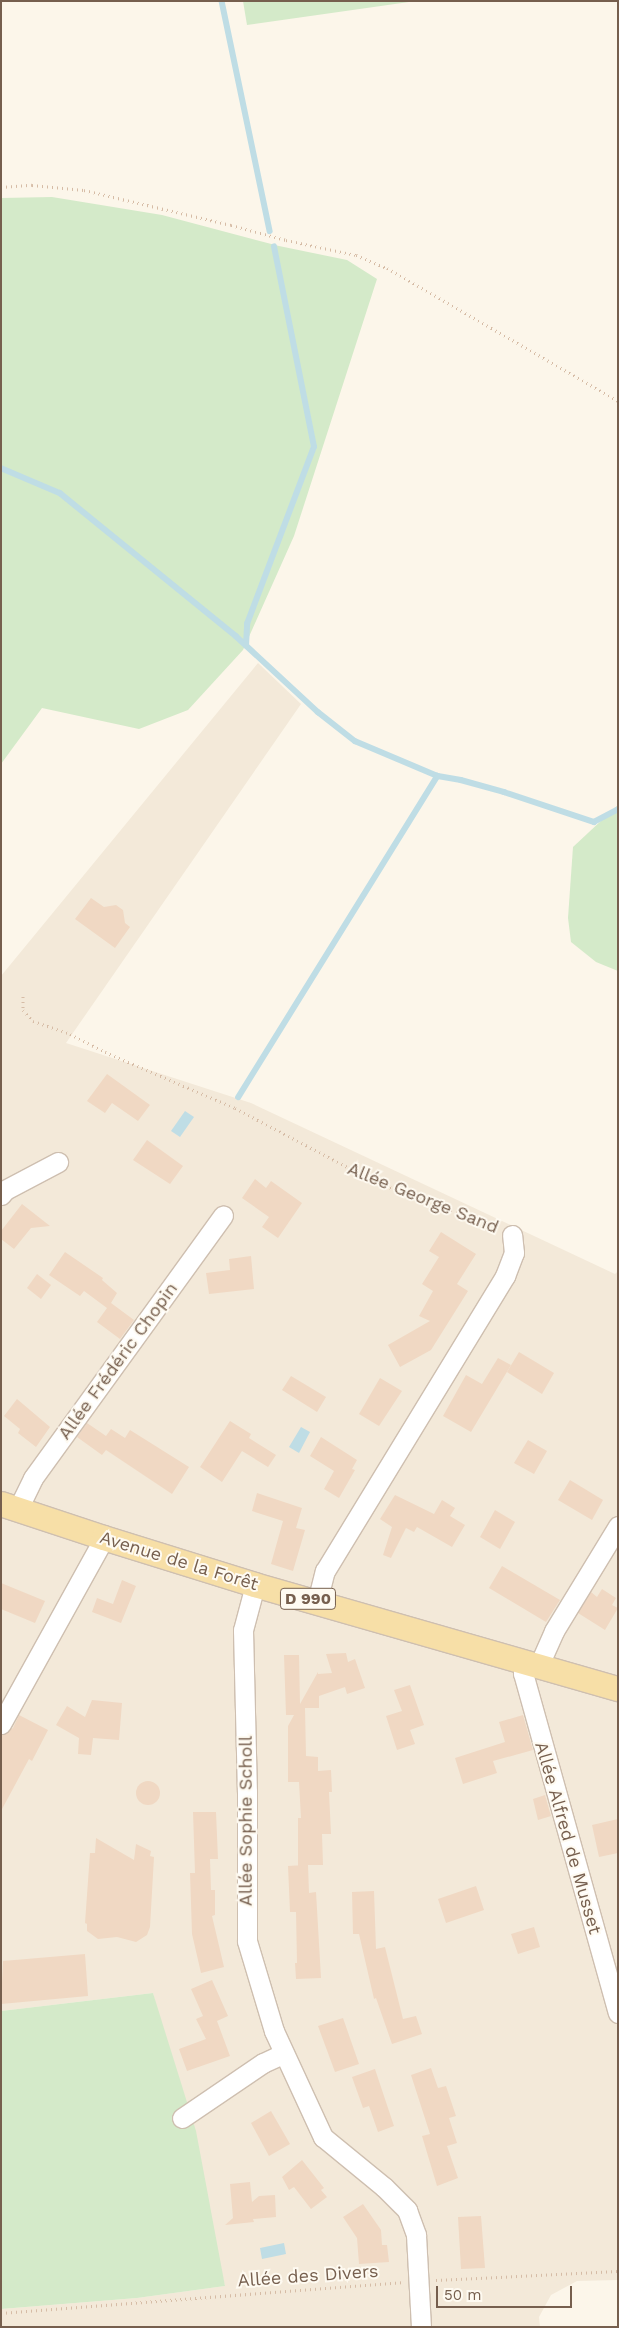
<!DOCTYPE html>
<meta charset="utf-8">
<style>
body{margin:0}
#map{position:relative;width:619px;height:2328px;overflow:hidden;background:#fcf6ea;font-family:"Work Sans",sans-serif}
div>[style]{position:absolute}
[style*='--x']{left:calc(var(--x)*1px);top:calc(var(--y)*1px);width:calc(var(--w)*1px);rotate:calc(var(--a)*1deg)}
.residential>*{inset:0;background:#f3e9d9}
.green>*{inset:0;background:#d4eac9}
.water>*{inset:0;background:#bfdde5}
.stream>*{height:5.5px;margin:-2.75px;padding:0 2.75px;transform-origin:2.75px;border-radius:2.75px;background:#bfdde5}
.building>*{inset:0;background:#f0d8c3}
.round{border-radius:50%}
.path>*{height:3px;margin-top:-1.5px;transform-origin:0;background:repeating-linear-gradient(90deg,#d6bca6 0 1px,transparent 0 5px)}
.roads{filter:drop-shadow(1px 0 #cebfb0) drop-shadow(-1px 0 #cebfb0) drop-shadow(0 1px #cebfb0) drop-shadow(0 -1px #cebfb0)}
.minor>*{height:19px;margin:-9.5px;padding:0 9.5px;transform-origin:9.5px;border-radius:9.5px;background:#fff}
.major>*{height:24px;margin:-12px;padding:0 12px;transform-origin:12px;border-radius:12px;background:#f7dfa7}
span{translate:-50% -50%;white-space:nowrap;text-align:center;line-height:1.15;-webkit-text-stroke:4px #fefaf1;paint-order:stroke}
.shield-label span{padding:1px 4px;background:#fefaf1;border:1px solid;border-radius:4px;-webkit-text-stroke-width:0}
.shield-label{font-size:16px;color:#765f4e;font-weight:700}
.street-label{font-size:18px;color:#765f4e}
.frame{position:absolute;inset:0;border:2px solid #765f4e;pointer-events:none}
.scale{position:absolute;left:436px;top:2286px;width:136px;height:22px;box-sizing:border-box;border:2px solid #765f4e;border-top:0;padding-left:6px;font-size:15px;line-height:18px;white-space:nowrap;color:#765f4e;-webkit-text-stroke:4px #fefaf1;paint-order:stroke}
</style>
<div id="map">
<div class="residential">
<i style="clip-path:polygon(258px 663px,301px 704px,66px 1043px,251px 1103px,615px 1274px,618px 1271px,618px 2280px,577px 2281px,551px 2295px,539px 2317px,540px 2327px,1px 2327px,1px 2309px,137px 2298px,225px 2286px,153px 1993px,1px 2011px,1px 976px)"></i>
</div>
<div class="green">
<i style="clip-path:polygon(243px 1px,416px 1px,247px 25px)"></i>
<i style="clip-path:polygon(52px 197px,162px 215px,279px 246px,347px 260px,377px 279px,294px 536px,243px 650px,188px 710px,139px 729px,42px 708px,1px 764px,1px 198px)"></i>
<i style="clip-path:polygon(618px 805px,618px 971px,596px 962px,571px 942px,568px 918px,573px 847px)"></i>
<i style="clip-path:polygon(153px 1993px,196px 2131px,225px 2286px,137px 2298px,1px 2309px,1px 2011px)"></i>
</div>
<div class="water">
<i style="clip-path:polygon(185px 1111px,194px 1117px,180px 1137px,171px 1131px)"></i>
<i style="clip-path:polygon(301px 1427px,310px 1432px,299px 1453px,289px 1447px)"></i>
<i style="clip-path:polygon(284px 2243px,286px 2254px,262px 2259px,260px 2248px)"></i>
</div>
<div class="stream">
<i style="--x:222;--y:1;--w:235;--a:78.2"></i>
<i style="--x:1;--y:468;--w:64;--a:23"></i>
<i style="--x:60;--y:493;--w:227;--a:39.1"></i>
<i style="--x:236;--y:636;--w:112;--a:42.8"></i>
<i style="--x:318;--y:712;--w:47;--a:38.1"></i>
<i style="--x:355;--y:741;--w:90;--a:22.9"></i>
<i style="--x:438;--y:776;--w:378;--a:121.8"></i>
<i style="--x:246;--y:646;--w:22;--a:-87"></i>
<i style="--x:247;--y:624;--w:189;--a:-69.3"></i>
<i style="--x:314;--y:447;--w:204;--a:-101.3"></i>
<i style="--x:438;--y:776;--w:23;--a:10"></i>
<i style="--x:461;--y:780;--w:45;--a:15.6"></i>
<i style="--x:504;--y:792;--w:95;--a:18.4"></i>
<i style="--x:594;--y:822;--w:27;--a:-28"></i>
</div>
<div class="building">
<i style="clip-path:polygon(91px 898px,104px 907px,116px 905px,123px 910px,125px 923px,130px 927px,115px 948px,75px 919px)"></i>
<i style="clip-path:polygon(107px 1074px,150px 1105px,138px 1121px,112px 1103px,105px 1113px,87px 1101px)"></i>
<i style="clip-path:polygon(147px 1140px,183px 1166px,170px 1184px,133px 1160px)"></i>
<i style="clip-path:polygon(255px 1179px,266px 1188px,271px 1181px,302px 1203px,278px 1238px,262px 1227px,269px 1217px,242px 1198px)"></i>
<i style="clip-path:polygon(22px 1204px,50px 1226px,31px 1228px,14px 1249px,1px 1239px,1px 1231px)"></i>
<i style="clip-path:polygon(441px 1232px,476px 1254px,457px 1284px,468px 1291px,431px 1350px,400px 1367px,388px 1345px,430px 1321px,419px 1316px,433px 1291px,422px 1284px,439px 1257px,429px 1251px)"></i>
<i style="clip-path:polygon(65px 1252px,103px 1278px,102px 1280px,117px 1293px,111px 1303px,134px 1320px,120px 1339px,97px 1322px,107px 1308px,84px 1291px,80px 1296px,49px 1275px)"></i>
<i style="clip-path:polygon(251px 1256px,254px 1289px,209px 1294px,206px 1273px,230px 1270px,229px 1259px)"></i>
<i style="clip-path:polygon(37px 1274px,51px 1285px,41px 1299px,27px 1288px)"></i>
<i style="clip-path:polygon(519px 1352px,554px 1373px,542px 1394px,507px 1372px)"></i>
<i style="clip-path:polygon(498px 1358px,511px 1365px,471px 1432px,443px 1416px,466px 1375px,482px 1384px)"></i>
<i style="clip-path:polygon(291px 1376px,326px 1397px,317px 1412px,282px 1390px)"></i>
<i style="clip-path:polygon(380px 1378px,402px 1391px,379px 1426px,359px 1414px)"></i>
<i style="clip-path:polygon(17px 1399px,50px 1427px,36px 1447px,18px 1433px,20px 1429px,4px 1416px)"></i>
<i style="clip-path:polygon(230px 1421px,251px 1434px,249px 1438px,276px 1455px,268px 1467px,242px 1451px,222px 1482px,200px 1467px)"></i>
<i style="clip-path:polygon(87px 1423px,106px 1436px,111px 1429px,125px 1438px,130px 1430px,189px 1467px,172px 1494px,106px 1450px,102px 1455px,77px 1437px)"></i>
<i style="clip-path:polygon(321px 1437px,357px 1460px,352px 1469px,355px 1470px,339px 1498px,324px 1489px,334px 1471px,310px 1456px)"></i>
<i style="clip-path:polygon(528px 1440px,547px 1451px,534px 1474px,514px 1463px)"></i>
<i style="clip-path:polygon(570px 1480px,603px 1500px,592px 1520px,558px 1500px)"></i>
<i style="clip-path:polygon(257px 1493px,302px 1508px,296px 1528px,305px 1530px,293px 1571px,271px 1564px,283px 1521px,252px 1511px)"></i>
<i style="clip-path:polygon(395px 1495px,434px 1514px,442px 1500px,455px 1508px,450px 1516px,465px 1525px,452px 1547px,417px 1527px,414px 1532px,406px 1528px,391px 1558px,383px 1555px,392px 1527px,380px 1519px)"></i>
<i style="clip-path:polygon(495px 1510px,515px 1522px,500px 1549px,480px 1537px)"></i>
<i style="clip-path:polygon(502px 1566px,560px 1600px,546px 1622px,489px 1588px)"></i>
<i style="clip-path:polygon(122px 1580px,136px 1586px,121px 1623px,92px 1612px,97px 1598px,113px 1604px)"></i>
<i style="clip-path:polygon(1px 1583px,45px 1601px,35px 1623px,1px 1609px)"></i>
<i style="clip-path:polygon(602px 1589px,616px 1598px,612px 1605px,618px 1608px,605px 1630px,578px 1613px,591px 1592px,597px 1597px)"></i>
<i style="clip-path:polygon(346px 1653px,348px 1662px,355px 1659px,365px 1688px,347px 1694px,345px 1687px,319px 1696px,319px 1708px,305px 1708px,306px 1756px,318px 1757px,318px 1771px,331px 1770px,332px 1792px,329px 1792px,331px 1834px,322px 1834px,323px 1865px,308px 1865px,309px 1893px,316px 1892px,321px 1978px,296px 1979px,295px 1963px,297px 1963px,296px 1912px,290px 1912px,288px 1866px,303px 1865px,298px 1866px,298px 1818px,301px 1818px,299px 1782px,288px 1782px,288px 1726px,294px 1715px,286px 1715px,284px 1655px,299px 1655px,300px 1704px,318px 1672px,318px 1674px,332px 1673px,326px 1654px)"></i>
<i style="clip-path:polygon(410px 1685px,424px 1725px,410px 1730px,415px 1744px,397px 1750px,386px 1716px,402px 1711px,394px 1690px)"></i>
<i style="clip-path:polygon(92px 1700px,122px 1703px,119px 1740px,93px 1738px,91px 1755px,78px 1754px,79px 1738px,56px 1725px,67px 1706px,85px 1717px)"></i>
<i style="clip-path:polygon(19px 1715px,48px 1730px,32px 1761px,29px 1759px,1px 1811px,1px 1735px,13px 1728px)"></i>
<i style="clip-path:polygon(523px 1715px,533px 1750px,493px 1761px,497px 1773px,463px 1784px,455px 1758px,505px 1742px,499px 1722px)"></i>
<i class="round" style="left:136px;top:1781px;width:24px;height:24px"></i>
<i style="clip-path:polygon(545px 1795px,551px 1816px,538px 1820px,533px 1799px)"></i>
<i style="clip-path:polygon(193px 1812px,216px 1812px,218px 1859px,210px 1859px,211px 1890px,215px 1890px,215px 1915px,212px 1916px,224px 1967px,201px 1973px,192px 1934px,190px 1873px,195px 1873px)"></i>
<i style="clip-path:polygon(618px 1819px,618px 1853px,599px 1857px,592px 1825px)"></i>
<i style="clip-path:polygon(96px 1838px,134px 1860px,136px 1844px,151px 1851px,150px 1856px,154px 1857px,150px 1927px,147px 1935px,136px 1942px,117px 1937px,98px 1939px,87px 1931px,87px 1924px,85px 1923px,90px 1853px,95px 1853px)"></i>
<i style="clip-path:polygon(476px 1886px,484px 1910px,446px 1923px,438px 1899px)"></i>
<i style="clip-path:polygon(374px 1891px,376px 1949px,385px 1947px,403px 2019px,416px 2016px,422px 2034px,392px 2044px,376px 1998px,374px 1999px,359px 1934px,353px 1934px,352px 1892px)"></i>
<i style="clip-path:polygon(534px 1927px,540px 1947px,518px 1954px,511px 1934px)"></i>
<i style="clip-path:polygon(85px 1954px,88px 1996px,1px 2004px,3px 1961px)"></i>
<i style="clip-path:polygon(212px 1980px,228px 2016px,217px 2021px,230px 2056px,187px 2071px,179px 2049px,206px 2039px,196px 2019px,203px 2016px,191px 1989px)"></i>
<i style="clip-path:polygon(343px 2018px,359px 2064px,335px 2072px,318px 2026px)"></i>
<i style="clip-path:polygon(431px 2068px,438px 2088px,446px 2086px,456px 2116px,449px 2118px,457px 2143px,447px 2146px,458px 2178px,437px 2186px,422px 2136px,430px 2134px,411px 2075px)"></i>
<i style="clip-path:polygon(375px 2069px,394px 2126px,378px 2132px,369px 2106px,363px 2108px,352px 2077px)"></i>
<i style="clip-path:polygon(271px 2111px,290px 2144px,269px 2156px,251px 2123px)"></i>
<i style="clip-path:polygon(302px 2160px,324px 2188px,321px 2190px,327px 2197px,311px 2209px,294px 2187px,289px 2190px,282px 2177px)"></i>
<i style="clip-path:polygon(250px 2182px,252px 2202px,259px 2196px,275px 2195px,276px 2217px,253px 2219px,254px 2222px,225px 2225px,233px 2218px,230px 2184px)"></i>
<i style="clip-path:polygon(363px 2204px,381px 2230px,382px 2245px,387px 2245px,389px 2262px,359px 2264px,357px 2238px,343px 2217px)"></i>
<i style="clip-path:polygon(481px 2216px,485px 2268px,461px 2269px,458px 2217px)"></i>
</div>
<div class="path">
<i style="--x:1;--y:187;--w:31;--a:-4"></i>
<i style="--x:32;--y:185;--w:52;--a:5.5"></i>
<i style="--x:84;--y:190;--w:151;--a:13.4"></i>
<i style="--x:231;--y:225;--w:57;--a:15.3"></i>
<i style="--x:286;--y:240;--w:72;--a:12.1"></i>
<i style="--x:356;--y:255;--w:34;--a:23"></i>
<i style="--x:387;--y:268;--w:267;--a:29.9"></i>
<i style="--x:23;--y:996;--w:14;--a:90"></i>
<i style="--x:23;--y:1010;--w:15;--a:48"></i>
<i style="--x:33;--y:1021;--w:39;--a:19"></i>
<i style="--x:70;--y:1034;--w:39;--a:27"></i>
<i style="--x:105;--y:1052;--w:142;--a:23.3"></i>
<i style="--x:235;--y:1108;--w:159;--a:27.7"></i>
<i style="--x:376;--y:1182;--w:129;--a:21"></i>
<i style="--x:436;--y:2280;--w:182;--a:-2.8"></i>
<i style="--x:1;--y:2313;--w:402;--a:-4.4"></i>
</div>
<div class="roads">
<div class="minor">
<i style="--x:1;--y:1195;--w:6;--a:-51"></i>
<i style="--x:5;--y:1190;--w:60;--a:-27.8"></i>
<i style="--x:18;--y:1509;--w:34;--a:-64"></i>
<i style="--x:33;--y:1478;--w:324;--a:-54.1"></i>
<i style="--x:255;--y:1585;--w:47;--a:104.9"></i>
<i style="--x:243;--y:1630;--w:162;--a:88.6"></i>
<i style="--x:247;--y:1792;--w:149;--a:90"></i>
<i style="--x:247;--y:1941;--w:94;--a:73.3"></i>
<i style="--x:274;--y:2031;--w:117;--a:65.2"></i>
<i style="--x:323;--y:2137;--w:79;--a:39.3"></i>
<i style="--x:384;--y:2187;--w:33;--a:45"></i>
<i style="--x:407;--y:2210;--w:27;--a:70"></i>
<i style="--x:416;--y:2235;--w:92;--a:86.9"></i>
<i style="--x:317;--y:1602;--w:32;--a:-76"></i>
<i style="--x:325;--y:1571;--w:346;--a:-58.6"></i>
<i style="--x:505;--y:1276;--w:25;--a:-69"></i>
<i style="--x:514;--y:1253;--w:18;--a:-96"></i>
<i style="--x:527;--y:1662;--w:12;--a:110"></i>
<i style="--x:523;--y:1673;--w:353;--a:74.4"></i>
<i style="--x:539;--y:1665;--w:37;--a:-66"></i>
<i style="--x:554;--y:1631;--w:123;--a:-58.6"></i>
<i style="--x:1;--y:1724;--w:213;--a:-61"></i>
<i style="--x:182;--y:2118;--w:98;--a:-34.2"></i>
<i style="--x:263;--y:2063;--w:23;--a:-25"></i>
</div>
<div class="major">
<i style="--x:1;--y:1504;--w:108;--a:18.3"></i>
<i style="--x:104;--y:1538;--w:158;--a:17.3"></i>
<i style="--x:255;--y:1585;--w:378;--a:16"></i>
</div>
</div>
<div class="shield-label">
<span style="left:308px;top:1599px">D 990</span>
</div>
<div class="street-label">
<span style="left:423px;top:1198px;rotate:22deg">Allée George Sand</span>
<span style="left:118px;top:1361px;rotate:-54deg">Allée Frédéric Chopin</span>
<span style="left:179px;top:1561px;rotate:17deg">Avenue de la Forêt</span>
<span style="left:246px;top:1821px;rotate:-90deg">Allée Sophie Scholl</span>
<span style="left:568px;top:1838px;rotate:74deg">Allée Alfred de Musset</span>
<span style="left:308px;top:2276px;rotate:-4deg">Allée des Divers</span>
</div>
<div class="frame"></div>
<div class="scale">50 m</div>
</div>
